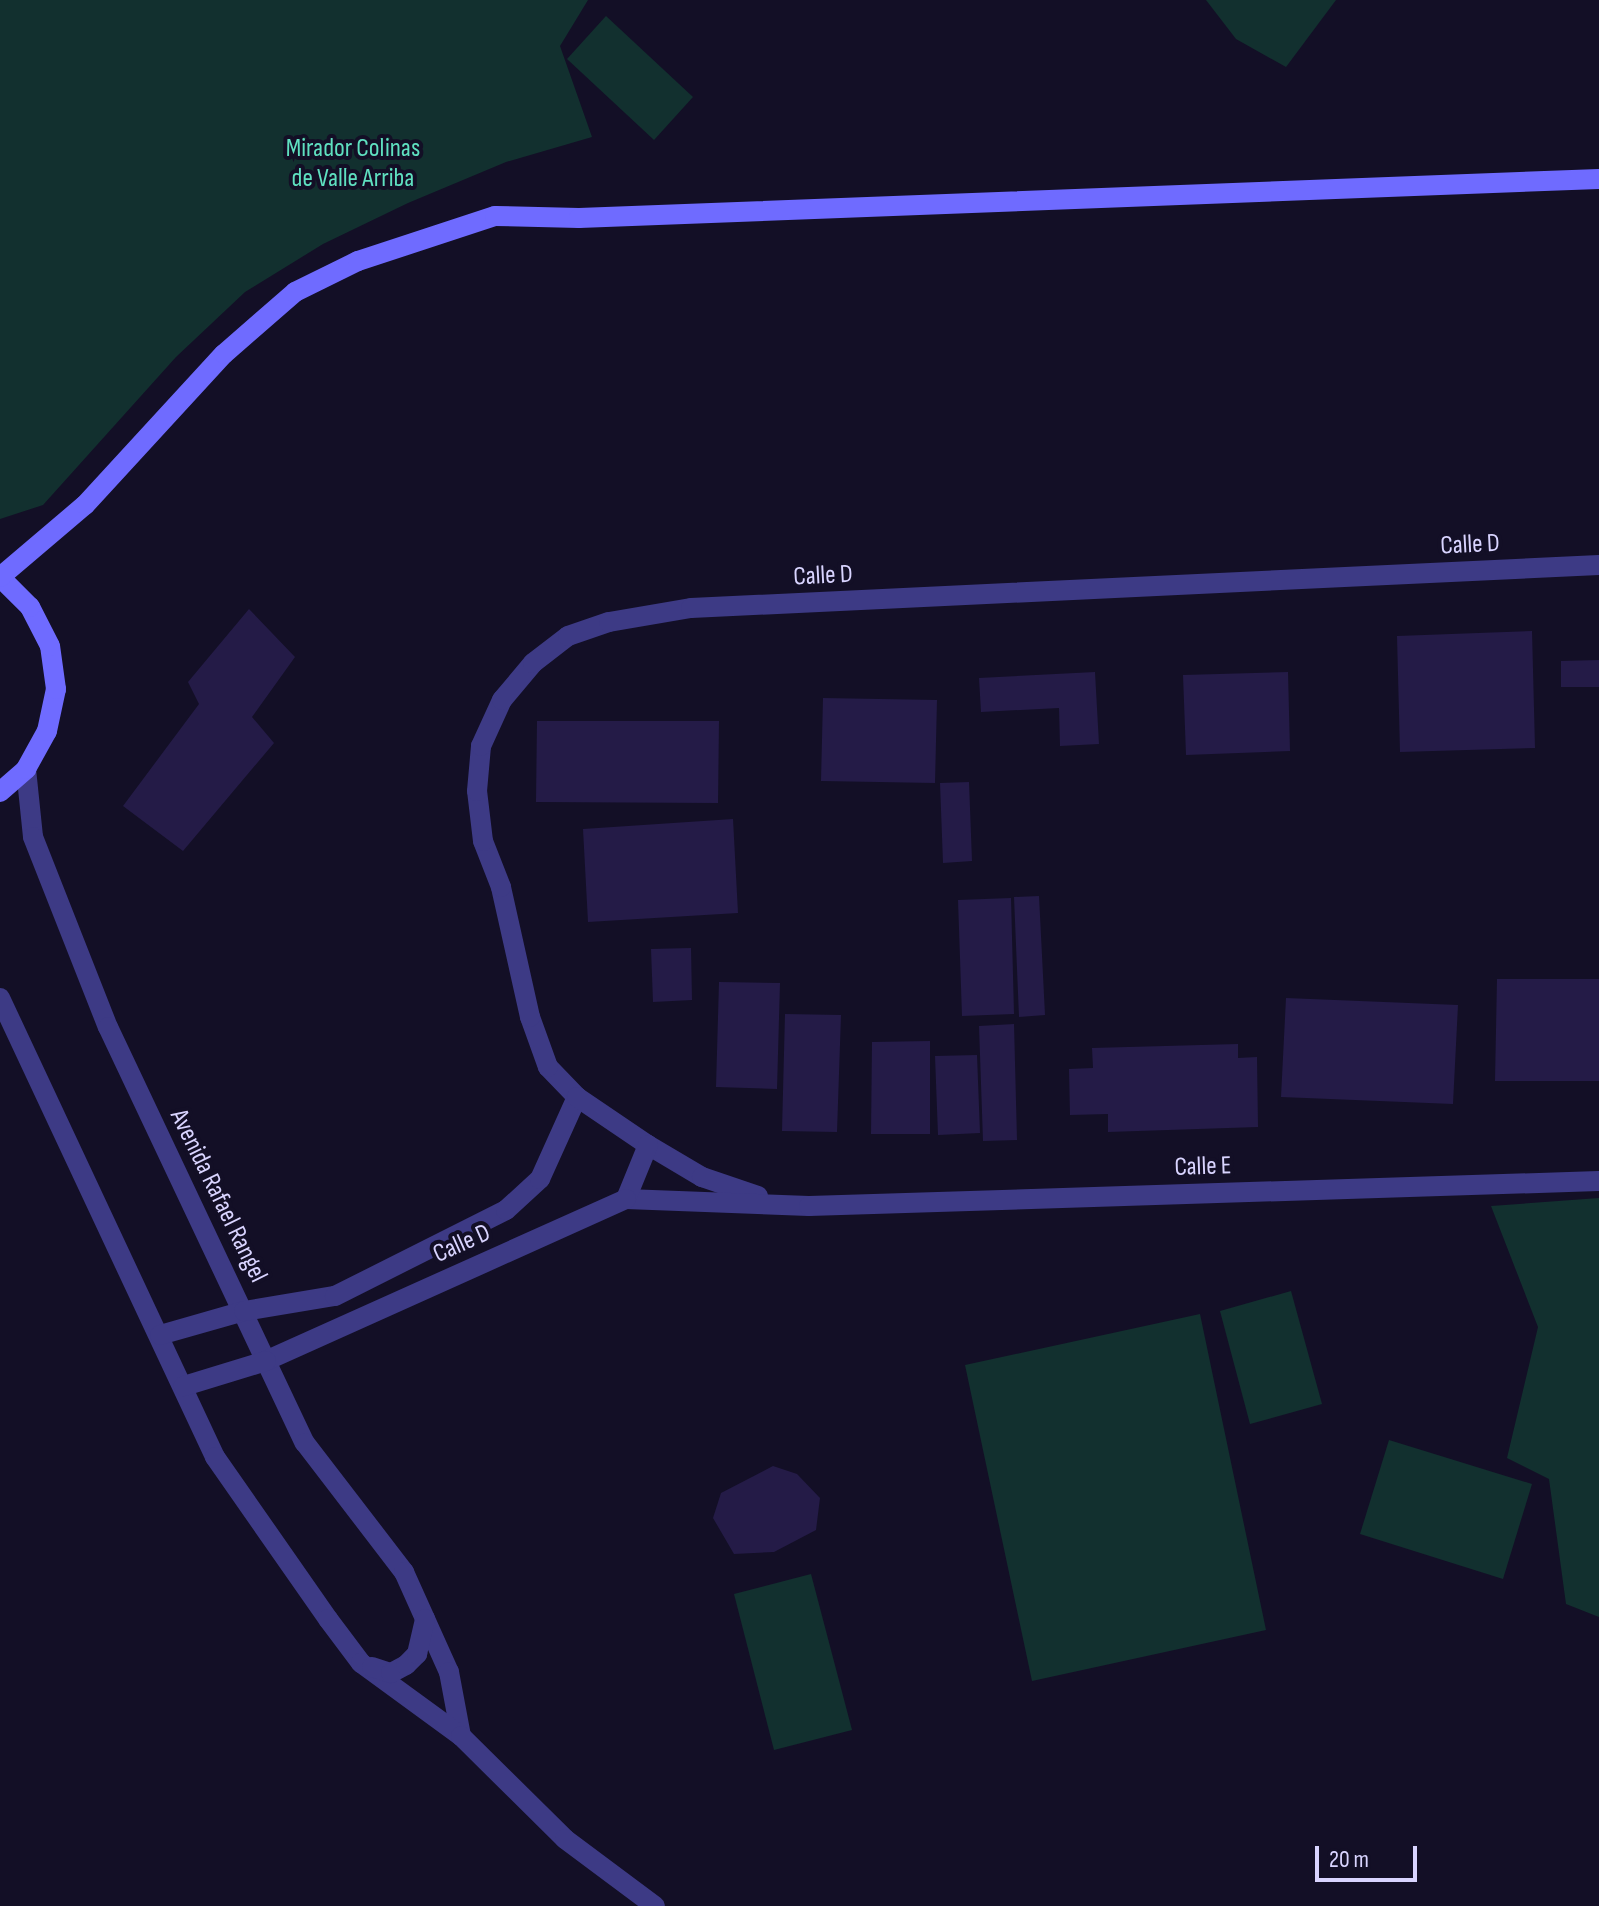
<!DOCTYPE html>
<style>
body{margin:0}
#map{position:relative;width:1599px;height:1906px;overflow:hidden;background:#130f26;font-family:"Sofia Sans Condensed",sans-serif}
div>[style]{position:absolute}
[style*='--x']{left:calc(var(--x)*1px);top:calc(var(--y)*1px);width:calc(var(--w)*1px);rotate:calc(var(--a)*1deg)}
.green>*{inset:0;background:#12302f}
.building>*{inset:0;background:#241b47}
.street>*{height:20px;margin:-10px;padding:0 10px;transform-origin:10px;border-radius:10px;background:#3d3a85}
.secondary>*{height:20px;margin:-10px;padding:0 10px;transform-origin:10px;border-radius:10px;background:#6f6bff}
span{translate:-50% -50%;white-space:nowrap;text-align:center;line-height:1.15;-webkit-text-stroke:8px #130f26;paint-order:stroke}
.park-label{font-size:26px;color:#5fe0c0}
.street-label{font-size:26px;color:#d9d4ff}
.scale{position:absolute;left:1315px;top:1846px;width:102px;height:36px;box-sizing:border-box;border:4px solid #d9d4ff;border-top:0;padding-left:10px;font-size:24px;line-height:28px;white-space:nowrap;color:#d9d4ff;-webkit-text-stroke:6px #130f26;paint-order:stroke}
</style>
<div id="map">
<div class="green">
<i style="clip-path:polygon(0 0,588px 0,560px 46px,592px 137px,506px 162px,408px 203px,323px 244px,245px 292px,176px 357px,43px 505px,0 519px)"></i>
<i style="clip-path:polygon(1206px 0,1336px 0,1286px 67px,1236px 39px)"></i>
<i style="clip-path:polygon(606px 16px,693px 97px,654px 140px,567px 59px)"></i>
<i style="clip-path:polygon(1599px 1198px,1599px 1617px,1566px 1604px,1549px 1479px,1507px 1458px,1538px 1327px,1491px 1206px)"></i>
<i style="clip-path:polygon(1291px 1291px,1322px 1404px,1250px 1424px,1220px 1311px)"></i>
<i style="clip-path:polygon(1200px 1314px,1266px 1630px,1032px 1681px,965px 1365px)"></i>
<i style="clip-path:polygon(1389px 1440px,1532px 1484px,1503px 1579px,1360px 1534px)"></i>
<i style="clip-path:polygon(811px 1574px,852px 1730px,774px 1750px,734px 1594px)"></i>
</div>
<div class="building">
<i style="clip-path:polygon(249px 609px,295px 657px,252px 717px,274px 743px,183px 851px,123px 806px,199px 704px,188px 682px)"></i>
<i style="clip-path:polygon(1532px 631px,1535px 748px,1400px 752px,1397px 636px)"></i>
<i style="clip-path:polygon(1599px 660px,1599px 687px,1561px 687px,1561px 661px)"></i>
<i style="clip-path:polygon(1095px 672px,1099px 744px,1060px 746px,1059px 708px,981px 712px,979px 678px)"></i>
<i style="clip-path:polygon(1288px 672px,1290px 751px,1186px 755px,1183px 675px)"></i>
<i style="clip-path:polygon(823px 698px,937px 700px,935px 783px,821px 781px)"></i>
<i style="clip-path:polygon(537px 721px,719px 721px,718px 803px,536px 802px)"></i>
<i style="clip-path:polygon(969px 782px,972px 861px,943px 863px,940px 783px)"></i>
<i style="clip-path:polygon(733px 819px,738px 913px,588px 922px,583px 829px)"></i>
<i style="clip-path:polygon(1039px 896px,1045px 1015px,1019px 1017px,1014px 897px)"></i>
<i style="clip-path:polygon(1011px 898px,1014px 1014px,962px 1016px,958px 900px)"></i>
<i style="clip-path:polygon(691px 948px,692px 1000px,653px 1002px,651px 949px)"></i>
<i style="clip-path:polygon(1497px 979px,1599px 979px,1599px 1081px,1495px 1081px)"></i>
<i style="clip-path:polygon(719px 982px,780px 983px,777px 1089px,716px 1087px)"></i>
<i style="clip-path:polygon(1286px 998px,1458px 1005px,1453px 1104px,1281px 1097px)"></i>
<i style="clip-path:polygon(785px 1014px,841px 1015px,837px 1132px,782px 1131px)"></i>
<i style="clip-path:polygon(1014px 1024px,1017px 1140px,983px 1141px,979px 1026px)"></i>
<i style="clip-path:polygon(930px 1041px,930px 1134px,871px 1134px,872px 1042px)"></i>
<i style="clip-path:polygon(1238px 1044px,1238px 1058px,1257px 1057px,1258px 1127px,1108px 1132px,1108px 1114px,1070px 1115px,1069px 1069px,1093px 1068px,1092px 1048px)"></i>
<i style="clip-path:polygon(977px 1055px,980px 1133px,938px 1135px,935px 1056px)"></i>
<i style="clip-path:polygon(773px 1466px,797px 1474px,820px 1498px,816px 1530px,774px 1552px,734px 1554px,713px 1518px,721px 1493px)"></i>
</div>
<div class="street">
<i style="--x:26;--y:769;--w:68;--a:84.1"></i>
<i style="--x:33;--y:837;--w:204;--a:68.5"></i>
<i style="--x:108;--y:1027;--w:460;--a:64.7"></i>
<i style="--x:305;--y:1443;--w:163;--a:52.5"></i>
<i style="--x:404;--y:1572;--w:110;--a:65.8"></i>
<i style="--x:449;--y:1672;--w:65;--a:79.4"></i>
<i style="--x:0;--y:998;--w:507;--a:64.9"></i>
<i style="--x:215;--y:1457;--w:198;--a:55.1"></i>
<i style="--x:328;--y:1619;--w:55;--a:53.1"></i>
<i style="--x:361;--y:1663;--w:124;--a:36.1"></i>
<i style="--x:461;--y:1736;--w:146;--a:44.7"></i>
<i style="--x:565;--y:1839;--w:112;--a:36.7"></i>
<i style="--x:577;--y:1097;--w:42;--a:-134"></i>
<i style="--x:548;--y:1067;--w:53;--a:-109.8"></i>
<i style="--x:530;--y:1017;--w:133;--a:-102.6"></i>
<i style="--x:501;--y:887;--w:49;--a:-111.4"></i>
<i style="--x:483;--y:841;--w:50;--a:-96.8"></i>
<i style="--x:477;--y:791;--w:45;--a:-84.9"></i>
<i style="--x:481;--y:746;--w:51;--a:-65.5"></i>
<i style="--x:502;--y:700;--w:48;--a:-50"></i>
<i style="--x:533;--y:663;--w:44;--a:-37.6"></i>
<i style="--x:568;--y:636;--w:43;--a:-18.9"></i>
<i style="--x:609;--y:622;--w:83;--a:-9.7"></i>
<i style="--x:691;--y:608;--w:909;--a:-2.71"></i>
<i style="--x:648;--y:1145;--w:63;--a:30.7"></i>
<i style="--x:702;--y:1177;--w:59;--a:18.7"></i>
<i style="--x:626;--y:1199;--w:183;--a:2.2"></i>
<i style="--x:809;--y:1206;--w:790;--a:-1.81"></i>
<i style="--x:160;--y:1335;--w:87;--a:-15.9"></i>
<i style="--x:244;--y:1311;--w:92;--a:-9.4"></i>
<i style="--x:335;--y:1296;--w:191;--a:-26.7"></i>
<i style="--x:506;--y:1210;--w:46;--a:-42.4"></i>
<i style="--x:540;--y:1179;--w:90;--a:-65.7"></i>
<i style="--x:577;--y:1097;--w:86;--a:34.1"></i>
<i style="--x:648;--y:1145;--w:58;--a:112.2"></i>
<i style="--x:626;--y:1199;--w:395;--a:155.8"></i>
<i style="--x:266;--y:1361;--w:86;--a:163"></i>
<i style="--x:372;--y:1667;--w:20;--a:18"></i>
<i style="--x:391;--y:1673;--w:17;--a:-28"></i>
<i style="--x:406;--y:1665;--w:16;--a:-45"></i>
<i style="--x:417;--y:1654;--w:36;--a:-77"></i>
</div>
<div class="secondary">
<i style="--x:0;--y:792;--w:35;--a:-41"></i>
<i style="--x:26;--y:769;--w:43;--a:-61.1"></i>
<i style="--x:47;--y:731;--w:43;--a:-77.9"></i>
<i style="--x:56;--y:689;--w:43;--a:-97.9"></i>
<i style="--x:50;--y:646;--w:44;--a:-117.1"></i>
<i style="--x:30;--y:607;--w:42;--a:-135"></i>
<i style="--x:0;--y:577;--w:111;--a:-40.3"></i>
<i style="--x:85;--y:505;--w:205;--a:-47.4"></i>
<i style="--x:224;--y:354;--w:94;--a:-41.1"></i>
<i style="--x:295;--y:292;--w:70;--a:-26.2"></i>
<i style="--x:358;--y:261;--w:144;--a:-18.2"></i>
<i style="--x:495;--y:216;--w:84;--a:1.4"></i>
<i style="--x:579;--y:218;--w:1021;--a:-2.19"></i>
</div>
<div class="park-label">
<span style="left:353px;top:164px">Mirador Colinas<br>de Valle Arriba</span>
</div>
<div class="street-label">
<span style="left:1470px;top:545px;rotate:-3deg">Calle D</span>
<span style="left:823px;top:576px;rotate:-3deg">Calle D</span>
<span style="left:1203px;top:1167px;rotate:-2deg">Calle E</span>
<span style="left:218px;top:1196px;rotate:64deg">Avenida Rafael Rangel</span>
<span style="left:462px;top:1244px;rotate:-24deg">Calle D</span>
</div>
<div class="scale">20 m</div>
</div>
